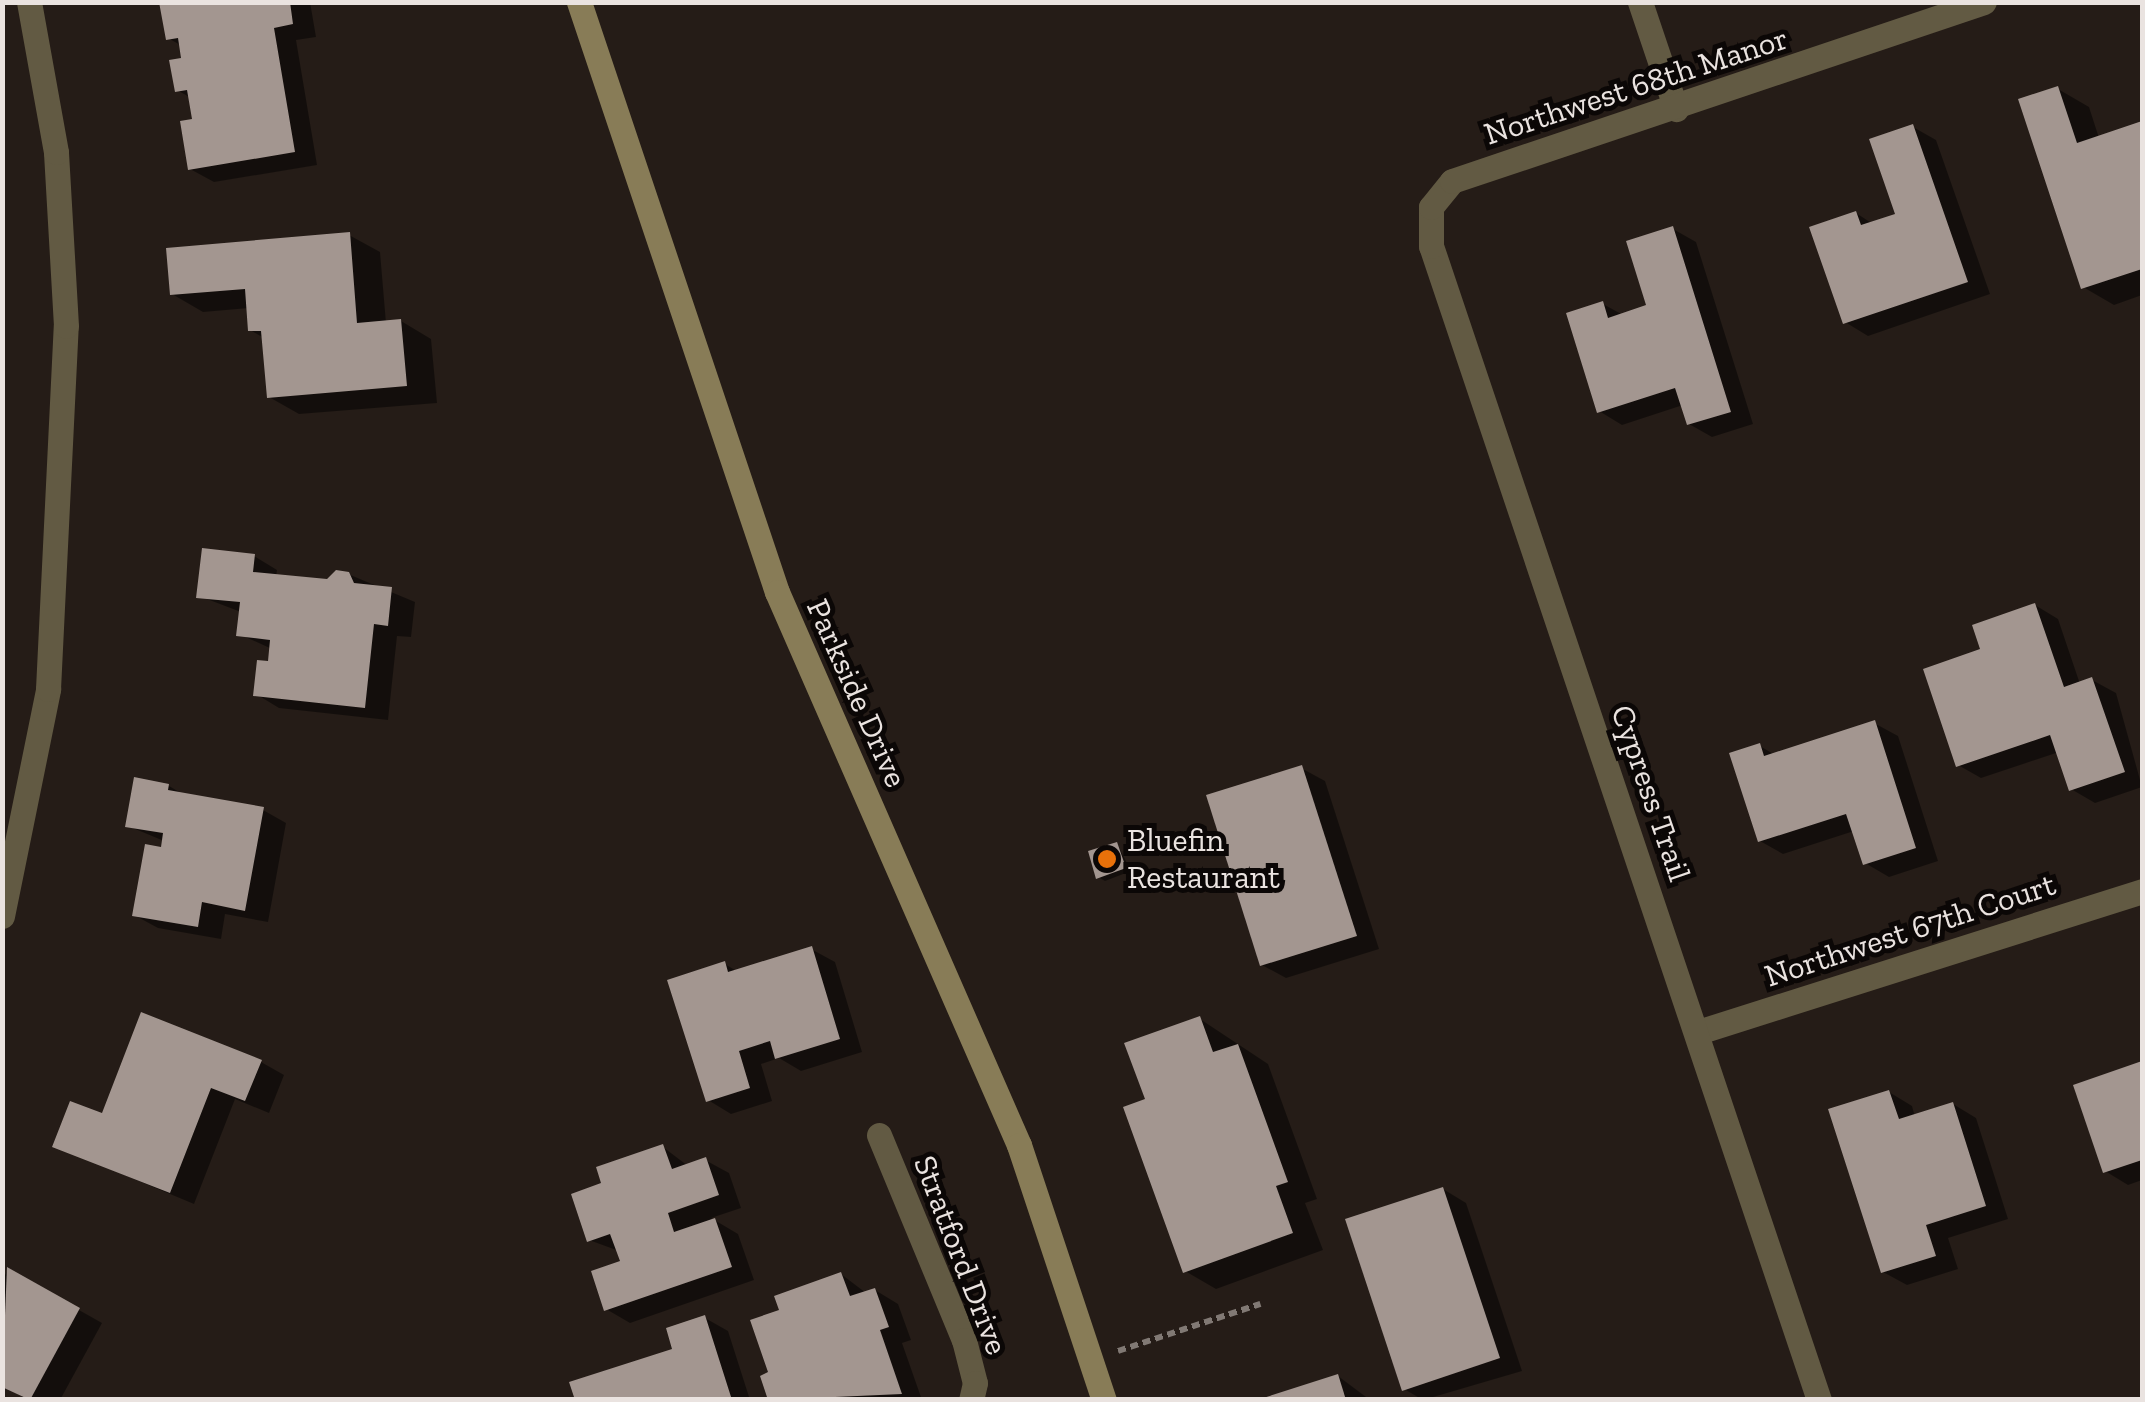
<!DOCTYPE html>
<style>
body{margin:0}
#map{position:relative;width:2145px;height:1402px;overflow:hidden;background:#251c17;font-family:"Zilla Slab",serif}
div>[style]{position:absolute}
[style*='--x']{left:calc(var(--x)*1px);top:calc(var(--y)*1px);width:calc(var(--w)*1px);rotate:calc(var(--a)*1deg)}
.shadow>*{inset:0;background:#0007}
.building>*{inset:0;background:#a39690}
.path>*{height:6px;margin-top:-3px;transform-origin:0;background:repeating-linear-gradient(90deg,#817974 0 8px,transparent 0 13px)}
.street>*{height:25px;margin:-12.5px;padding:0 12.5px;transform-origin:12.5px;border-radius:12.5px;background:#625a43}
.secondary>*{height:25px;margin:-12.5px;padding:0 12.5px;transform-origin:12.5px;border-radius:12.5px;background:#887c57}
.dots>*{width:28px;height:28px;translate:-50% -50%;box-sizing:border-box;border:5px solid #0b0706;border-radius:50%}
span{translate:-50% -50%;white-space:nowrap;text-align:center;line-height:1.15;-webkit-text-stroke:10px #0b0706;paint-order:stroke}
.street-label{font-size:32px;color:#eae3e0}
.poi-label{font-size:32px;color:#eae3e0}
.left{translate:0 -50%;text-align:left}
.frame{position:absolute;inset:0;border:5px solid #eae3e0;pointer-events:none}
</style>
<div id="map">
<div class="shadow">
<i style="clip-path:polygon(162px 2px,310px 2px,316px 37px,296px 40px,317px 165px,214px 182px,190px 169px,195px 121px,191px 98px,177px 90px,182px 46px,168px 38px)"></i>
<i style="clip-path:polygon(2058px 89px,2089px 107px,2099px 138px,2142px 124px,2142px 295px,2114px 305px,2083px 287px)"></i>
<i style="clip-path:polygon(1913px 127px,1936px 140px,1990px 294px,1868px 336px,1845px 322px,1856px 213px,1873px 224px,1898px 215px)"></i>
<i style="clip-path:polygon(1673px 229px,1696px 242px,1753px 424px,1712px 437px,1689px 424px,1683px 405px,1622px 425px,1599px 411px,1603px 304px,1623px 315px,1649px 307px)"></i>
<i style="clip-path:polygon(349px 235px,380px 252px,386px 323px,401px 321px,431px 339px,437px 403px,299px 414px,269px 397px,264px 338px,250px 330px,249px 308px,203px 312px,172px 294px)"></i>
<i style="clip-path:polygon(254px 556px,277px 570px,276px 577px,328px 582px,348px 574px,415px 602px,411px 637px,397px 636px,388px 720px,279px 708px,256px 694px,272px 649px,239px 634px,241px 612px,199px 596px)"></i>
<i style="clip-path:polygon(2035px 605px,2058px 619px,2080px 684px,2092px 680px,2116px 693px,2142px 787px,2095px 803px,2071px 789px,2059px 752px,1981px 778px,1958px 765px,1983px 651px)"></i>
<i style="clip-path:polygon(1874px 723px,1898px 736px,1938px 861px,1889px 877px,1865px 863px,1854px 831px,1783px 854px,1760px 841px,1760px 746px,1775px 755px)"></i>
<i style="clip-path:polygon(1301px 768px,1325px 781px,1379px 949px,1286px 978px,1262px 965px)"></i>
<i style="clip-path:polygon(169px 786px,186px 796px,263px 810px,286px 823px,268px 922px,225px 914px,221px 939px,158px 928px,134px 915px,164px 841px,128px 826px)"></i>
<i style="clip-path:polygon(1117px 844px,1131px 871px,1105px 881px,1098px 877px)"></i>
<i style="clip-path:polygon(811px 949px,835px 962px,862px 1052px,801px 1071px,779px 1058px,761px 1064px,772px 1101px,731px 1114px,708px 1100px,725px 964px,738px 972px)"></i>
<i style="clip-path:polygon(1200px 1019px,1268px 1064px,1317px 1199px,1305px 1203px,1323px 1250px,1216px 1289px,1185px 1271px,1148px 1100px)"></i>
<i style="clip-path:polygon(261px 1062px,284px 1075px,269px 1113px,235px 1099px,194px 1204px,55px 1146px)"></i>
<i style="clip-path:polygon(2142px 1064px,2142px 1180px,2128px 1185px,2105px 1171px,2076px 1086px)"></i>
<i style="clip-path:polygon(1889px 1092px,1912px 1106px,1915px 1117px,1953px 1104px,1976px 1118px,2008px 1219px,1948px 1238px,1958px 1269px,1907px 1285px,1883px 1272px)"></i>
<i style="clip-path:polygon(663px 1147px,688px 1166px,705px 1160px,729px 1173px,741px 1208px,711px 1218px,738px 1234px,754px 1280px,630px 1323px,606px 1309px,623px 1263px,619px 1251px,589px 1240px,604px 1185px)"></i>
<i style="clip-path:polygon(1443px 1189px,1466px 1203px,1522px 1371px,1423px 1400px,1404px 1389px)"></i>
<i style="clip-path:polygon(8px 1270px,102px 1323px,60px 1400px,28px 1400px,2px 1385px,2px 1280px)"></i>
<i style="clip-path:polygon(841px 1274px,866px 1293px,875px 1290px,898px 1304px,911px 1340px,902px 1343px,922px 1400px,771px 1400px,782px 1312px)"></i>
<i style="clip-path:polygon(705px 1318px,728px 1331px,750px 1400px,577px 1400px,675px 1350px)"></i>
<i style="clip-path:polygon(1338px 1376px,1370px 1400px,1265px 1400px)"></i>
</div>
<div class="building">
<i style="clip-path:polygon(159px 2px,290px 2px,293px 24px,274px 28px,295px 152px,188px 170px,180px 121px,192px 119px,187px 90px,175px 92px,169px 60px,181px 58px,178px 38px,166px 40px)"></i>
<i style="clip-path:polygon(2058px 86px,2077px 143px,2142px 121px,2142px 269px,2081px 289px,2018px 99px)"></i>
<i style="clip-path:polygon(1913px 124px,1968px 282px,1843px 324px,1809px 227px,1856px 211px,1861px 225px,1895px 214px,1869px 139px)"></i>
<i style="clip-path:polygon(1673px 226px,1731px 412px,1687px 425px,1675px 388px,1597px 413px,1566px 313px,1603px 301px,1608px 318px,1646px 305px,1626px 241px)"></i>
<i style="clip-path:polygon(350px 232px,357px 323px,401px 319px,407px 386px,267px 398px,261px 331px,248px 331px,245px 289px,170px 295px,166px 248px)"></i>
<i style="clip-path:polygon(202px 548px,255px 554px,253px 572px,327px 579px,336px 570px,349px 572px,354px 583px,392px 587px,388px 626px,374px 624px,365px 708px,253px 696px,257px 660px,268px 661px,270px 640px,236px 636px,240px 602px,196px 598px)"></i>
<i style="clip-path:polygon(2035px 603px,2064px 687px,2092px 677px,2125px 772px,2069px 791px,2050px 735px,1956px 767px,1923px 669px,1980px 649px,1972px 625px)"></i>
<i style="clip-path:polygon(1875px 720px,1916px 848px,1863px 865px,1846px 814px,1758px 842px,1729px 753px,1760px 743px,1764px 756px)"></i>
<i style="clip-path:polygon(1302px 765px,1357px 936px,1260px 966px,1206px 795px)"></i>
<i style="clip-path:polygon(134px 777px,169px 784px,168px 790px,264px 807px,245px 911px,202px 902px,198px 927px,132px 916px,145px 844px,161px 847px,163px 833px,125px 827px)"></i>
<i style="clip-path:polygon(1117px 842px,1126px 868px,1096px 879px,1088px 851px)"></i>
<i style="clip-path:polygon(812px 946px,840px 1039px,775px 1059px,770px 1041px,739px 1051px,750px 1088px,706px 1102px,667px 980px,725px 961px,728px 972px)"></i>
<i style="clip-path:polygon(141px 1012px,262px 1060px,245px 1101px,211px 1088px,170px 1193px,52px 1147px,70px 1101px,102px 1113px)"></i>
<i style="clip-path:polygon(1200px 1016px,1213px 1052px,1238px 1044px,1288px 1182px,1276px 1186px,1293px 1233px,1183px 1273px,1123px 1107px,1145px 1099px,1124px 1043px)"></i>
<i style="clip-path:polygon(2142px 1061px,2142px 1160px,2103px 1173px,2073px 1085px)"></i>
<i style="clip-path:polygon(1889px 1090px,1899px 1119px,1953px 1102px,1986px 1206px,1926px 1225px,1936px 1256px,1881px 1273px,1828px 1109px)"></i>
<i style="clip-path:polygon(663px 1144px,672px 1169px,706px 1157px,719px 1195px,668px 1213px,674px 1232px,715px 1218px,732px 1267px,604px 1311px,591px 1271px,620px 1261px,610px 1234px,587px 1242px,571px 1194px,601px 1183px,596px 1167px)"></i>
<i style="clip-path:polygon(1443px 1187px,1500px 1358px,1402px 1391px,1345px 1219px)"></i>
<i style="clip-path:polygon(7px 1267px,80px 1308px,30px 1400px,2px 1387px)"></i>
<i style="clip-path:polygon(841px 1272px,850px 1296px,875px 1288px,889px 1327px,880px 1330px,902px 1394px,768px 1400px,760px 1376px,768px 1372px,750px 1320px,779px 1310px,774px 1296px)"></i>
<i style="clip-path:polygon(705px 1315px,732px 1400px,575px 1400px,569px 1382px,672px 1349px,666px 1328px)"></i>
<i style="clip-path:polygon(1338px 1374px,1346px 1400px,1260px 1400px,1260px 1399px)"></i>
</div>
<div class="path">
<i style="--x:1118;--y:1351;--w:150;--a:-18.3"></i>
</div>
<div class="street">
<i style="--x:1640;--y:2;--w:113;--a:71.4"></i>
<i style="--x:2;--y:916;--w:232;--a:-78.5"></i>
<i style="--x:48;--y:689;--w:363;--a:-87.2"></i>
<i style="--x:66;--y:326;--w:174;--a:-93.3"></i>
<i style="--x:56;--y:152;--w:152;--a:-100.2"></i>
<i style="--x:1698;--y:1032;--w:466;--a:-17.6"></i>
<i style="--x:879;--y:1135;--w:222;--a:67.5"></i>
<i style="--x:964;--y:1340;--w:44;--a:75.7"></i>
<i style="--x:975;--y:1383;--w:17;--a:103"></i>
<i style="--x:1819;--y:1400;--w:1217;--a:-108.58"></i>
<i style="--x:1431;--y:246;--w:39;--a:-90"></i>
<i style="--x:1431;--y:207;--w:33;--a:-51"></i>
<i style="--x:1452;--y:181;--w:561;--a:-18.6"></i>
</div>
<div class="secondary">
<i style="--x:579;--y:2;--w:622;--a:71.45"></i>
<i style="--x:777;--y:592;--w:604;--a:66.37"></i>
<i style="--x:1019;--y:1145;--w:269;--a:71.6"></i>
</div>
<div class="dots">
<i style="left:1107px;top:859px;background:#e8710a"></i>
</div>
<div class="street-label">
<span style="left:1636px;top:86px;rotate:-18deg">Northwest 68th Manor</span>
<span style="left:857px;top:693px;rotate:66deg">Parkside Drive</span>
<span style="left:1651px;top:793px;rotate:71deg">Cypress Trail</span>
<span style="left:1910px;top:930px;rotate:-18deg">Northwest 67th Court</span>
<span style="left:961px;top:1255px;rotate:69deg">Stratford Drive</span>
</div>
<div class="poi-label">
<span class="left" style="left:1127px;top:859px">Bluefin<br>Restaurant</span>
</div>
<div class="frame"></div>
</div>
